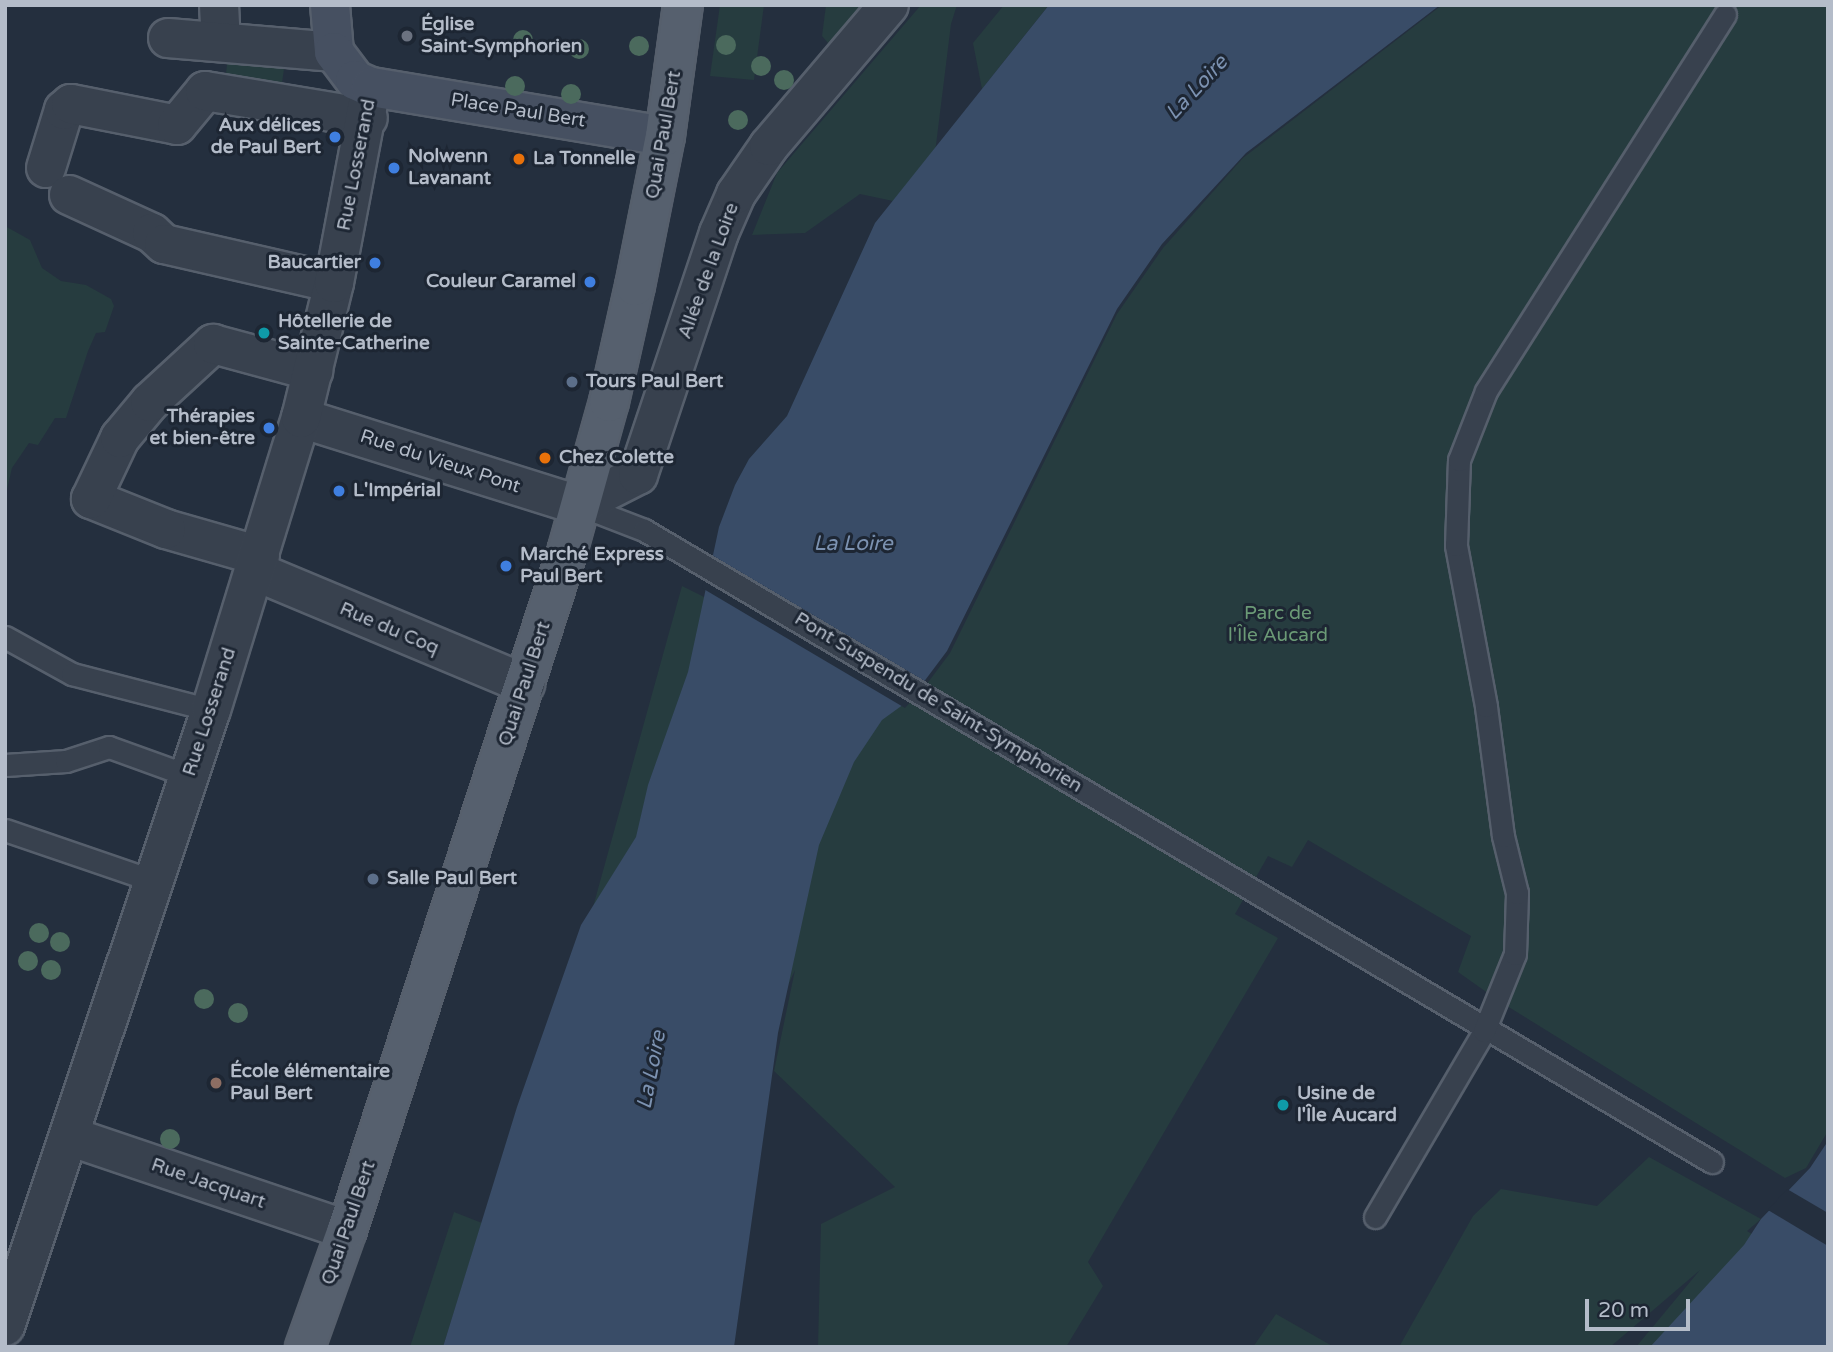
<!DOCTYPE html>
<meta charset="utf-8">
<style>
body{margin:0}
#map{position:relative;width:1833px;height:1352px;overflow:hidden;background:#242f3e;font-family:"Varela Round",sans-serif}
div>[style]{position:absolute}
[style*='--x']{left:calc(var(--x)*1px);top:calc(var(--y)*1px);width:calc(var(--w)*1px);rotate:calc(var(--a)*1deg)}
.green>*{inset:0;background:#263c3f}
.water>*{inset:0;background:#394c67}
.pier>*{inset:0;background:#242f3e}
.roads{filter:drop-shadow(2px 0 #565f6c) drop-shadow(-2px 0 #565f6c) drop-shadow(0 2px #565f6c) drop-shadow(0 -2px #565f6c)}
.lane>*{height:21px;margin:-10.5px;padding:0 10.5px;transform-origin:10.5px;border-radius:10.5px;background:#38414e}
.street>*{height:38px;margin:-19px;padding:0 19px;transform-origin:19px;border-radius:19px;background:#38414e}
.secondary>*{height:38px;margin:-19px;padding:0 19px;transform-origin:19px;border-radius:19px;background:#465061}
.primary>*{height:38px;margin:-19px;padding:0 19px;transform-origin:19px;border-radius:19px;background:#56606e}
.trees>*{width:20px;height:20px;margin:-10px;border-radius:50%;background:#4b6a5d}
.dots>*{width:19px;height:19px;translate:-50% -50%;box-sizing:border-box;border:4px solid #1d2633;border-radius:50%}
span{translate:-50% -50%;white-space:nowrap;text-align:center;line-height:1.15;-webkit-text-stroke:6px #1d2633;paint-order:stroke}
.poi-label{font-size:19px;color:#b4bcc9;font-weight:700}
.left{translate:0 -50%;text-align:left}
.right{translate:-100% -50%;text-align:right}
.street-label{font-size:19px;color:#b4bcc9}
.park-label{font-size:19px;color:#6b9a76}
.water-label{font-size:21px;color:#7c92b1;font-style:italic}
.frame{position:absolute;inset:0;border:7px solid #b4bcc9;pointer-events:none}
.scale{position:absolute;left:1585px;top:1299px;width:105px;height:32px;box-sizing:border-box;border:4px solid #b4bcc9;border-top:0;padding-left:9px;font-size:21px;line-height:24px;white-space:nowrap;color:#b4bcc9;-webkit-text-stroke:5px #1d2633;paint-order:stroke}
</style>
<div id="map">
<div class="green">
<i style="clip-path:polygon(720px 5px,764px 5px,754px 80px,710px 76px)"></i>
<i style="clip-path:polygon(826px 5px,871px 5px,833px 49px,822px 36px)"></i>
<i style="clip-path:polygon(921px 5px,957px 5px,951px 24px,935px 153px,893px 201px,860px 194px,805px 233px,752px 235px,777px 173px)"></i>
<i style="clip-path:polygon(1004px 5px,1049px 5px,982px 89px,973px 43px)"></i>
<i style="clip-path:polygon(1442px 5px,1828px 5px,1828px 1131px,1806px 1168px,1785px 1178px,1499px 1001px,1458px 972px,1471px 936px,1308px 840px,1292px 867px,1268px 856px,1235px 914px,1278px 938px,1088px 1262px,1103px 1286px,1066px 1347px,818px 1347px,821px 1224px,895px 1187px,774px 1071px,795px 970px,760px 1047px,471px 1347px,682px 586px,914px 701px,950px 653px,1117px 314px,1163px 248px,1243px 158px)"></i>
<i style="clip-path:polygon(229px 50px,286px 55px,280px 97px,224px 88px)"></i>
<i style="clip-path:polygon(5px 226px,30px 240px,42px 268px,61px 281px,86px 285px,111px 299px,114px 306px,105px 332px,96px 333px,88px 351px,66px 418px,55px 418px,38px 445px,29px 443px,12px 468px,5px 498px)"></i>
<i style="clip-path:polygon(1649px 1157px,1761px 1219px,1747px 1231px,1828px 1283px,1828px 1347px,1636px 1347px,1700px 1270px,1610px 1347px,1399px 1347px,1473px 1216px,1501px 1189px,1597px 1206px)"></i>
<i style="clip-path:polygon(454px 1212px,482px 1223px,443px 1347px,410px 1347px)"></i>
<i style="clip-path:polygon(1276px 1314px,1334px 1347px,1253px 1347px)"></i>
</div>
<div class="water">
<i style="clip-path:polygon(1049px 5px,1440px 5px,1246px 153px,1162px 244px,1117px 309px,947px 651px,911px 699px,882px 720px,854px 762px,819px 845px,778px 1033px,734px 1347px,443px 1347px,517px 1107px,581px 925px,636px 837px,648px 785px,688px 672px,719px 527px,735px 485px,749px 459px,787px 416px,875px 223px)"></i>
<i style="clip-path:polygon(1828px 1141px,1828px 1347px,1650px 1347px,1744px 1245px,1761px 1219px,1810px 1168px)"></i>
</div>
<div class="pier">
<i style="clip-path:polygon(710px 554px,928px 683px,905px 708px,702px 588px)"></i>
<i style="clip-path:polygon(1787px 1189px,1828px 1213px,1828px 1246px,1768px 1210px)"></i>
</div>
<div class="roads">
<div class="lane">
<i style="--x:579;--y:505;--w:70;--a:21"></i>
<i style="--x:644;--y:530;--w:1241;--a:30.62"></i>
<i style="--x:5;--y:637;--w:77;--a:28.9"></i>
<i style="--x:72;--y:674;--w:144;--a:14.5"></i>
<i style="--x:5;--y:765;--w:61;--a:-3.8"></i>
<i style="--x:66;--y:761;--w:45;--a:-18"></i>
<i style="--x:109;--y:747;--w:85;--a:19.9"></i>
<i style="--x:5;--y:830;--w:157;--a:18.9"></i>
<i style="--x:1375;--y:1217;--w:216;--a:-59.6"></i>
<i style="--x:1484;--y:1031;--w:83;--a:-68.1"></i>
<i style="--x:1515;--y:954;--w:61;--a:-88.1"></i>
<i style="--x:1517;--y:893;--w:59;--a:-103.8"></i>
<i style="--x:1503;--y:836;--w:131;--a:-97.5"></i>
<i style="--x:1486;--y:706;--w:164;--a:-100.6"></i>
<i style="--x:1456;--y:545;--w:85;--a:-88"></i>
<i style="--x:1459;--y:460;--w:74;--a:-68.6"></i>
<i style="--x:1486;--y:391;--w:446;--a:-57.6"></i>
</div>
<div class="street">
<i style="--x:219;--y:5;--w:37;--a:87"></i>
<i style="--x:168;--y:38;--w:167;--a:4.8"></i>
<i style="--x:46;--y:168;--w:61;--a:-72.8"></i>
<i style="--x:64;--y:110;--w:9;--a:-41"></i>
<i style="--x:71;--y:104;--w:108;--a:11.2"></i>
<i style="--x:177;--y:125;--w:44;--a:-50.5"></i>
<i style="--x:205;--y:91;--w:165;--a:9.4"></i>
<i style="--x:69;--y:195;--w:91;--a:24.6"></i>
<i style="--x:152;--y:233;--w:16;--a:43"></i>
<i style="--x:164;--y:244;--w:174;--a:12.9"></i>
<i style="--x:301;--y:418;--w:291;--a:17.4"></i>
<i style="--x:579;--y:505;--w:66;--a:-27"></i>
<i style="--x:638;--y:475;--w:255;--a:-71.5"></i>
<i style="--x:719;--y:233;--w:43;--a:-66.4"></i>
<i style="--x:736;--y:194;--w:58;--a:-55.5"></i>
<i style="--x:769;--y:146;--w:185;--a:-49.6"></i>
<i style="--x:260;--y:556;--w:98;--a:-164"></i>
<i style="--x:166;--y:529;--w:81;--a:-158.2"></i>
<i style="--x:91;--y:499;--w:68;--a:-64.6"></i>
<i style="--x:120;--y:438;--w:47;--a:-50.2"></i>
<i style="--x:150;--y:402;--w:86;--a:-42.6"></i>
<i style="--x:213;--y:344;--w:104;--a:15.1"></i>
<i style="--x:255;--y:571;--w:293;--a:22.7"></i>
<i style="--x:69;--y:1136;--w:293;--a:18.7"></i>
<i style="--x:5;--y:1326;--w:650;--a:-71.51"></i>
<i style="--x:211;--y:710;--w:306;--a:-72.9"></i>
<i style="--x:301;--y:418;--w:139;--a:-76.3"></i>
<i style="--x:334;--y:283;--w:199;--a:-79.3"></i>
</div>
<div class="secondary">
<i style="--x:330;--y:5;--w:47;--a:85.1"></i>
<i style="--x:334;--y:52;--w:35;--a:53"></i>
<i style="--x:355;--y:80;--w:17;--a:24"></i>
<i style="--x:371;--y:87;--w:298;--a:9.5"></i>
</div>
<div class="primary">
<i style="--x:305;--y:1347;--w:124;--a:-70.3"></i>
<i style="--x:347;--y:1230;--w:713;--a:-72.02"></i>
<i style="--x:567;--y:552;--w:156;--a:-74.4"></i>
<i style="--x:609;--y:402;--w:119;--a:-77.4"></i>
<i style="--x:635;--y:286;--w:153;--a:-78.7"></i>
<i style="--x:665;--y:136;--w:132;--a:-82.2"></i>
</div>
</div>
<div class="trees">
<i style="left:523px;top:40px"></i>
<i style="left:726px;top:45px"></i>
<i style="left:639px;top:46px"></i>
<i style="left:579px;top:49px"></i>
<i style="left:761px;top:66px"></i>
<i style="left:784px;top:80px"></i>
<i style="left:515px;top:86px"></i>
<i style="left:571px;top:94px"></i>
<i style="left:738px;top:120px"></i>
<i style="left:39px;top:933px"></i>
<i style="left:60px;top:942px"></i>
<i style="left:28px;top:961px"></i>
<i style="left:51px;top:970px"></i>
<i style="left:204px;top:999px"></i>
<i style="left:238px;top:1013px"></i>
<i style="left:170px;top:1139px"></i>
</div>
<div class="dots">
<i style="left:407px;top:36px;background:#6b7280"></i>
<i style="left:335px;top:137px;background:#3f7fe0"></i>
<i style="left:519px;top:159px;background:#e8710a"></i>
<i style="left:394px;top:168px;background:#3f7fe0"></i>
<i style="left:375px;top:263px;background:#3f7fe0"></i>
<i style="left:590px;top:282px;background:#3f7fe0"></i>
<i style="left:264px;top:333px;background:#0f9aa8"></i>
<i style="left:572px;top:382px;background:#5c6f8a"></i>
<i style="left:269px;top:428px;background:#3f7fe0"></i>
<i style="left:545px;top:458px;background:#e8710a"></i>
<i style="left:339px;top:491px;background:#3f7fe0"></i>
<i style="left:506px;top:566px;background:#3f7fe0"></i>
<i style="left:373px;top:879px;background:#5c6f8a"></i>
<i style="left:216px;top:1083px;background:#8d6e63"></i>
<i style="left:1283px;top:1105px;background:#0f9aa8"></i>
</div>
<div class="poi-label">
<span class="left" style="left:421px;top:36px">Église<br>Saint-Symphorien</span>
<span class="right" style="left:321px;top:137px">Aux délices<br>de Paul Bert</span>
<span class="left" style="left:408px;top:168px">Nolwenn<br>Lavanant</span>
<span class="left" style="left:533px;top:159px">La Tonnelle</span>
<span class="right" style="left:361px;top:263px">Baucartier</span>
<span class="right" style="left:576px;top:282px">Couleur Caramel</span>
<span class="left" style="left:278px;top:333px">Hôtellerie de<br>Sainte-Catherine</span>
<span class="left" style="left:586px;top:382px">Tours Paul Bert</span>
<span class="right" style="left:255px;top:428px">Thérapies<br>et bien-être</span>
<span class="left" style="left:559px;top:458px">Chez Colette</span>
<span class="left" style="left:353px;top:491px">L'Impérial</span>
<span class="left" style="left:520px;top:566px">Marché Express<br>Paul Bert</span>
<span class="left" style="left:387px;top:879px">Salle Paul Bert</span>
<span class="left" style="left:230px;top:1083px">École élémentaire<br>Paul Bert</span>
<span class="left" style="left:1297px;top:1105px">Usine de<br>l'Île Aucard</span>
</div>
<div class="street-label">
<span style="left:518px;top:111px;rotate:9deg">Place Paul Bert</span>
<span style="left:664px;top:135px;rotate:-80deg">Quai Paul Bert</span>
<span style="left:357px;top:165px;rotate:-79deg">Rue Losserand</span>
<span style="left:709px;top:271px;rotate:-70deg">Allée de la Loire</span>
<span style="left:440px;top:462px;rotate:18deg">Rue du Vieux Pont</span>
<span style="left:389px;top:629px;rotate:23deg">Rue du Coq</span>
<span style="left:525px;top:684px;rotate:-72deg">Quai Paul Bert</span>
<span style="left:938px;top:703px;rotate:31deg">Pont Suspendu de Saint-Symphorien</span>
<span style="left:210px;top:712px;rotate:-72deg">Rue Losserand</span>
<span style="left:208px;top:1184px;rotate:19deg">Rue Jacquart</span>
<span style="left:349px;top:1223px;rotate:-71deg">Quai Paul Bert</span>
</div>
<div class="park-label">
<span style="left:1278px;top:625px">Parc de<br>l'Île Aucard</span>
</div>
<div class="water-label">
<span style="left:1197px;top:88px;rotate:-47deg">La Loire</span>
<span style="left:853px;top:544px">La Loire</span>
<span style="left:652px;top:1070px;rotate:-79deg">La Loire</span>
</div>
<div class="frame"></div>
<div class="scale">20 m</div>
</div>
